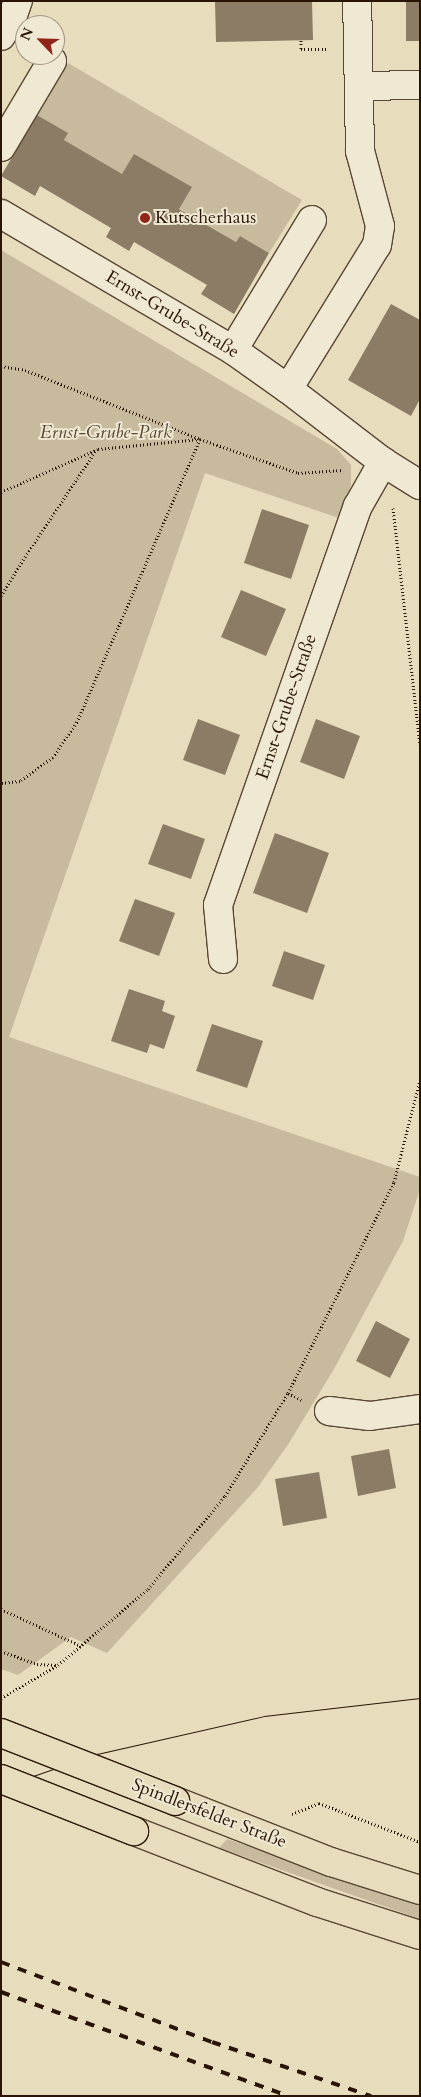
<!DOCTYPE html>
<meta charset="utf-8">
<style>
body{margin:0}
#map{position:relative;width:421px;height:2097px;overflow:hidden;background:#e7dcbc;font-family:Cardo,serif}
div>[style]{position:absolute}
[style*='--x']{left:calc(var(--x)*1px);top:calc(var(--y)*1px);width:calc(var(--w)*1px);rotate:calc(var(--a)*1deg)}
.green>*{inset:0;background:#c7ba9d}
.building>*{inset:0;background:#8c7c65}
.path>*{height:3px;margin-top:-1.5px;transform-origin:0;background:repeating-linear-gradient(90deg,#2a1406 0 1px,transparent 0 3.5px)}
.roads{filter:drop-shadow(1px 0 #594634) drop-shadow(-1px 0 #594634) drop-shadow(0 1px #594634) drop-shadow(0 -1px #594634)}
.minor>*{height:28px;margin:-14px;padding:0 14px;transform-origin:14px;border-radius:14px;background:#efe8d3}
.highway>*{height:28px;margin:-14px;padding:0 14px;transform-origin:14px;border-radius:14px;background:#e7dcbc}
.tram>*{height:1px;margin:-0.5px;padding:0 0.5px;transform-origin:0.5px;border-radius:0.5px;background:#2a1406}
.rail>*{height:4px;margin-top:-2px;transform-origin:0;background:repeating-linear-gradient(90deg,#2a1406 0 9px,transparent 0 18px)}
.bridges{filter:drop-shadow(1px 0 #2a1406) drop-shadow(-1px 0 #2a1406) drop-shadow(0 1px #2a1406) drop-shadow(0 -1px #2a1406)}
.highway-bridge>*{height:28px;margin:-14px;padding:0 14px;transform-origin:14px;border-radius:14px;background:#e7dcbc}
.dots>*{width:14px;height:14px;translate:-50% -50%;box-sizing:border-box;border:2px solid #efe8d3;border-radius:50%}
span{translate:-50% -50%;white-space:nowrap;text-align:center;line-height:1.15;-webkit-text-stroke:4px #efe8d3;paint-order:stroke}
.poi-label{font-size:18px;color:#2a1406}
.left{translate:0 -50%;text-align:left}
.street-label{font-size:18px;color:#2a1406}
.park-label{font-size:18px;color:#594633;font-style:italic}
.frame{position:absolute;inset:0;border:2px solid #2a1406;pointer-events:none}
.north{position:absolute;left:15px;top:15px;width:50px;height:50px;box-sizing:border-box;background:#efe8d3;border:1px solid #a09381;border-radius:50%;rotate:294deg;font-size:14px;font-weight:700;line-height:20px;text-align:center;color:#2a1406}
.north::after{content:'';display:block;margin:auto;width:18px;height:22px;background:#8f2418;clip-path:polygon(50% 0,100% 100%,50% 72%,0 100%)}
</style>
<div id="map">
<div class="green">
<i style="clip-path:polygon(68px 63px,302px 200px,269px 253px,240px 236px,236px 242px,64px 140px,67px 133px,37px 115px)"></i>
<i style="clip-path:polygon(1px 250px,337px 449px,351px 465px,351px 485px,339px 518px,205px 473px,9px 1037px,420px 1177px,420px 1189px,403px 1241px,334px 1369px,289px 1443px,258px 1487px,107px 1653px,71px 1637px,18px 1675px,1px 1669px)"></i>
<i style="clip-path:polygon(227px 1839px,420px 1904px,420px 1919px,219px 1848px)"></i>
</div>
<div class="building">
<i style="clip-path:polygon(215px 1px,312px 1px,313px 40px,216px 42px)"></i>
<i style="clip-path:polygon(406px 1px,420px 1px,420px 41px,406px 41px)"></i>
<i style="clip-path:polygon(37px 115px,68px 133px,64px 140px,122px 174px,134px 154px,192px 187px,179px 209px,236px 242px,240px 236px,269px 253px,234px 314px,201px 294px,207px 285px,134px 242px,129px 251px,106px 237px,111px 228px,40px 186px,35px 196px,1px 176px)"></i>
<i style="clip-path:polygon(391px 304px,420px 320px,420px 399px,411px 416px,348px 380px)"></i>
<i style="clip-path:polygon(262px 509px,309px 525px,291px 579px,244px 563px)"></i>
<i style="clip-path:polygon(241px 590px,286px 609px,266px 656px,221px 637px)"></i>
<i style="clip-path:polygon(198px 719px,240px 735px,225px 775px,183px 760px)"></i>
<i style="clip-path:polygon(316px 719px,360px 736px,344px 779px,300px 762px)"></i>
<i style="clip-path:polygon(163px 824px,205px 839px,191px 879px,148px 864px)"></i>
<i style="clip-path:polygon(275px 833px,329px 853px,307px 913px,253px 893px)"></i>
<i style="clip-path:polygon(135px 899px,175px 913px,159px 956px,119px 941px)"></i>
<i style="clip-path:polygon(284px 951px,325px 965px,313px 1000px,272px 986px)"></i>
<i style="clip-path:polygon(129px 989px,165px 1001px,162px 1011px,175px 1016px,164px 1049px,150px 1044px,147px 1053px,111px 1041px)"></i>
<i style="clip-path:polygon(212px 1024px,263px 1041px,247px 1088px,196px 1071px)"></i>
<i style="clip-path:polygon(376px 1321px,410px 1339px,390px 1378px,356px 1361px)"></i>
<i style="clip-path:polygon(389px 1449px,396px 1488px,358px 1496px,351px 1456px)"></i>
<i style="clip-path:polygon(319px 1472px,327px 1518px,283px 1526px,275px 1479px)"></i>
</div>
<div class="path">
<i style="--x:301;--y:40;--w:9;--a:90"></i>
<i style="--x:301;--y:49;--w:27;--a:0"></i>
<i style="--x:1;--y:366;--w:24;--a:9"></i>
<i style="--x:25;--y:370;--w:188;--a:21.5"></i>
<i style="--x:200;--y:439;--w:309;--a:113.5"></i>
<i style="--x:77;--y:722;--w:42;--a:124.4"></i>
<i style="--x:53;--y:757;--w:41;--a:144"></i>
<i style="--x:20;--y:781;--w:19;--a:174"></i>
<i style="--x:1;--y:492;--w:106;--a:-23.9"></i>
<i style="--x:98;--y:449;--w:102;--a:-5.6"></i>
<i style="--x:200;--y:439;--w:104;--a:19.1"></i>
<i style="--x:298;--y:473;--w:45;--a:-3.8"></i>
<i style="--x:393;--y:508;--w:238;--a:83.5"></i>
<i style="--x:1;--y:596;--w:42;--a:-58.6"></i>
<i style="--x:23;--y:560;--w:132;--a:-56.4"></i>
<i style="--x:288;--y:1393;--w:15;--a:28"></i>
<i style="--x:1;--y:1609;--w:88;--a:24.8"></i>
<i style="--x:1;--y:1651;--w:38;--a:20"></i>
<i style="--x:37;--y:1664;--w:20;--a:3"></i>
<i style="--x:1;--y:1698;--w:66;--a:-30.1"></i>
<i style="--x:58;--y:1665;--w:118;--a:-40.2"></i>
<i style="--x:148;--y:1589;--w:121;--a:-50.4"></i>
<i style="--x:225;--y:1496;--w:121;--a:-58.5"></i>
<i style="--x:288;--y:1393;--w:236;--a:-63.3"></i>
<i style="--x:394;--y:1182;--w:105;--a:-75.7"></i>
<i style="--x:292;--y:1814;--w:29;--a:-22"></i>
<i style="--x:319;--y:1803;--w:108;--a:21.1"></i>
</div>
<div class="roads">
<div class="minor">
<i style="--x:1;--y:36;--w:21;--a:-59"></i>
<i style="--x:12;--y:18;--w:18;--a:-71"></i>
<i style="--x:359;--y:86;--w:61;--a:-0.9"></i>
<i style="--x:1;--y:147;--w:100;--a:-59.3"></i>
<i style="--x:1;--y:214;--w:269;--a:30.4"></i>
<i style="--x:233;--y:350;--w:67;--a:35.3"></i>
<i style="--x:288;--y:389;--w:120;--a:37.5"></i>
<i style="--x:383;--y:462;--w:44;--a:31.9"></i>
<i style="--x:233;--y:350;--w:152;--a:-58.7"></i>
<i style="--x:288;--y:389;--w:169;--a:-58.3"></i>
<i style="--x:377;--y:245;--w:19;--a:-81"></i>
<i style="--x:380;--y:226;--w:78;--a:-104.9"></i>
<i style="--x:360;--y:151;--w:150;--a:-91.1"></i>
<i style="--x:223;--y:959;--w:54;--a:-95.3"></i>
<i style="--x:218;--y:905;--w:423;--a:-70.7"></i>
<i style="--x:358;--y:506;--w:51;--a:-60.4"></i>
<i style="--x:329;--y:1411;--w:41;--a:7"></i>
<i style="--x:370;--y:1416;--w:50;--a:-8"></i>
</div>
<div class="highway">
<i style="--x:175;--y:1801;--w:168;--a:21.4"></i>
<i style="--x:331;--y:1862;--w:93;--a:17.5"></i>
<i style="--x:134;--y:1831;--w:196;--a:21.2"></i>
<i style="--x:317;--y:1902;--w:108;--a:17.8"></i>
</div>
</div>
<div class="tram">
<i style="--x:1;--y:1787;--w:102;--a:-19"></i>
<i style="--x:97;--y:1754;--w:171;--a:-12.8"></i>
<i style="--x:264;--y:1716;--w:157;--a:-6.6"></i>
</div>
<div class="rail">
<i style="--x:1;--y:1962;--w:226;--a:20.8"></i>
<i style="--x:212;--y:2042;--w:168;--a:18.8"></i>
<i style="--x:1;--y:1992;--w:305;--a:19.9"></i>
</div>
<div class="bridges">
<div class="highway-bridge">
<i style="--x:1;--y:1733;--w:187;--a:21.3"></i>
<i style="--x:1;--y:1779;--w:143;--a:21.4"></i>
</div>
</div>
<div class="dots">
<i style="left:145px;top:218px;background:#8f2418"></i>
</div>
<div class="poi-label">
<span class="left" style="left:155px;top:218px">Kutscherhaus</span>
</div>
<div class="street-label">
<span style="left:172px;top:315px;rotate:31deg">Ernst-Grube-Straße</span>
<span style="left:287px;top:707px;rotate:-71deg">Ernst-Grube-Straße</span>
<span style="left:209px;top:1814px;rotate:21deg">Spindlersfelder Straße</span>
</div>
<div class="park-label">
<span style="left:106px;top:433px">Ernst-Grube-Park</span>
</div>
<div class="frame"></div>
<div class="north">N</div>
</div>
